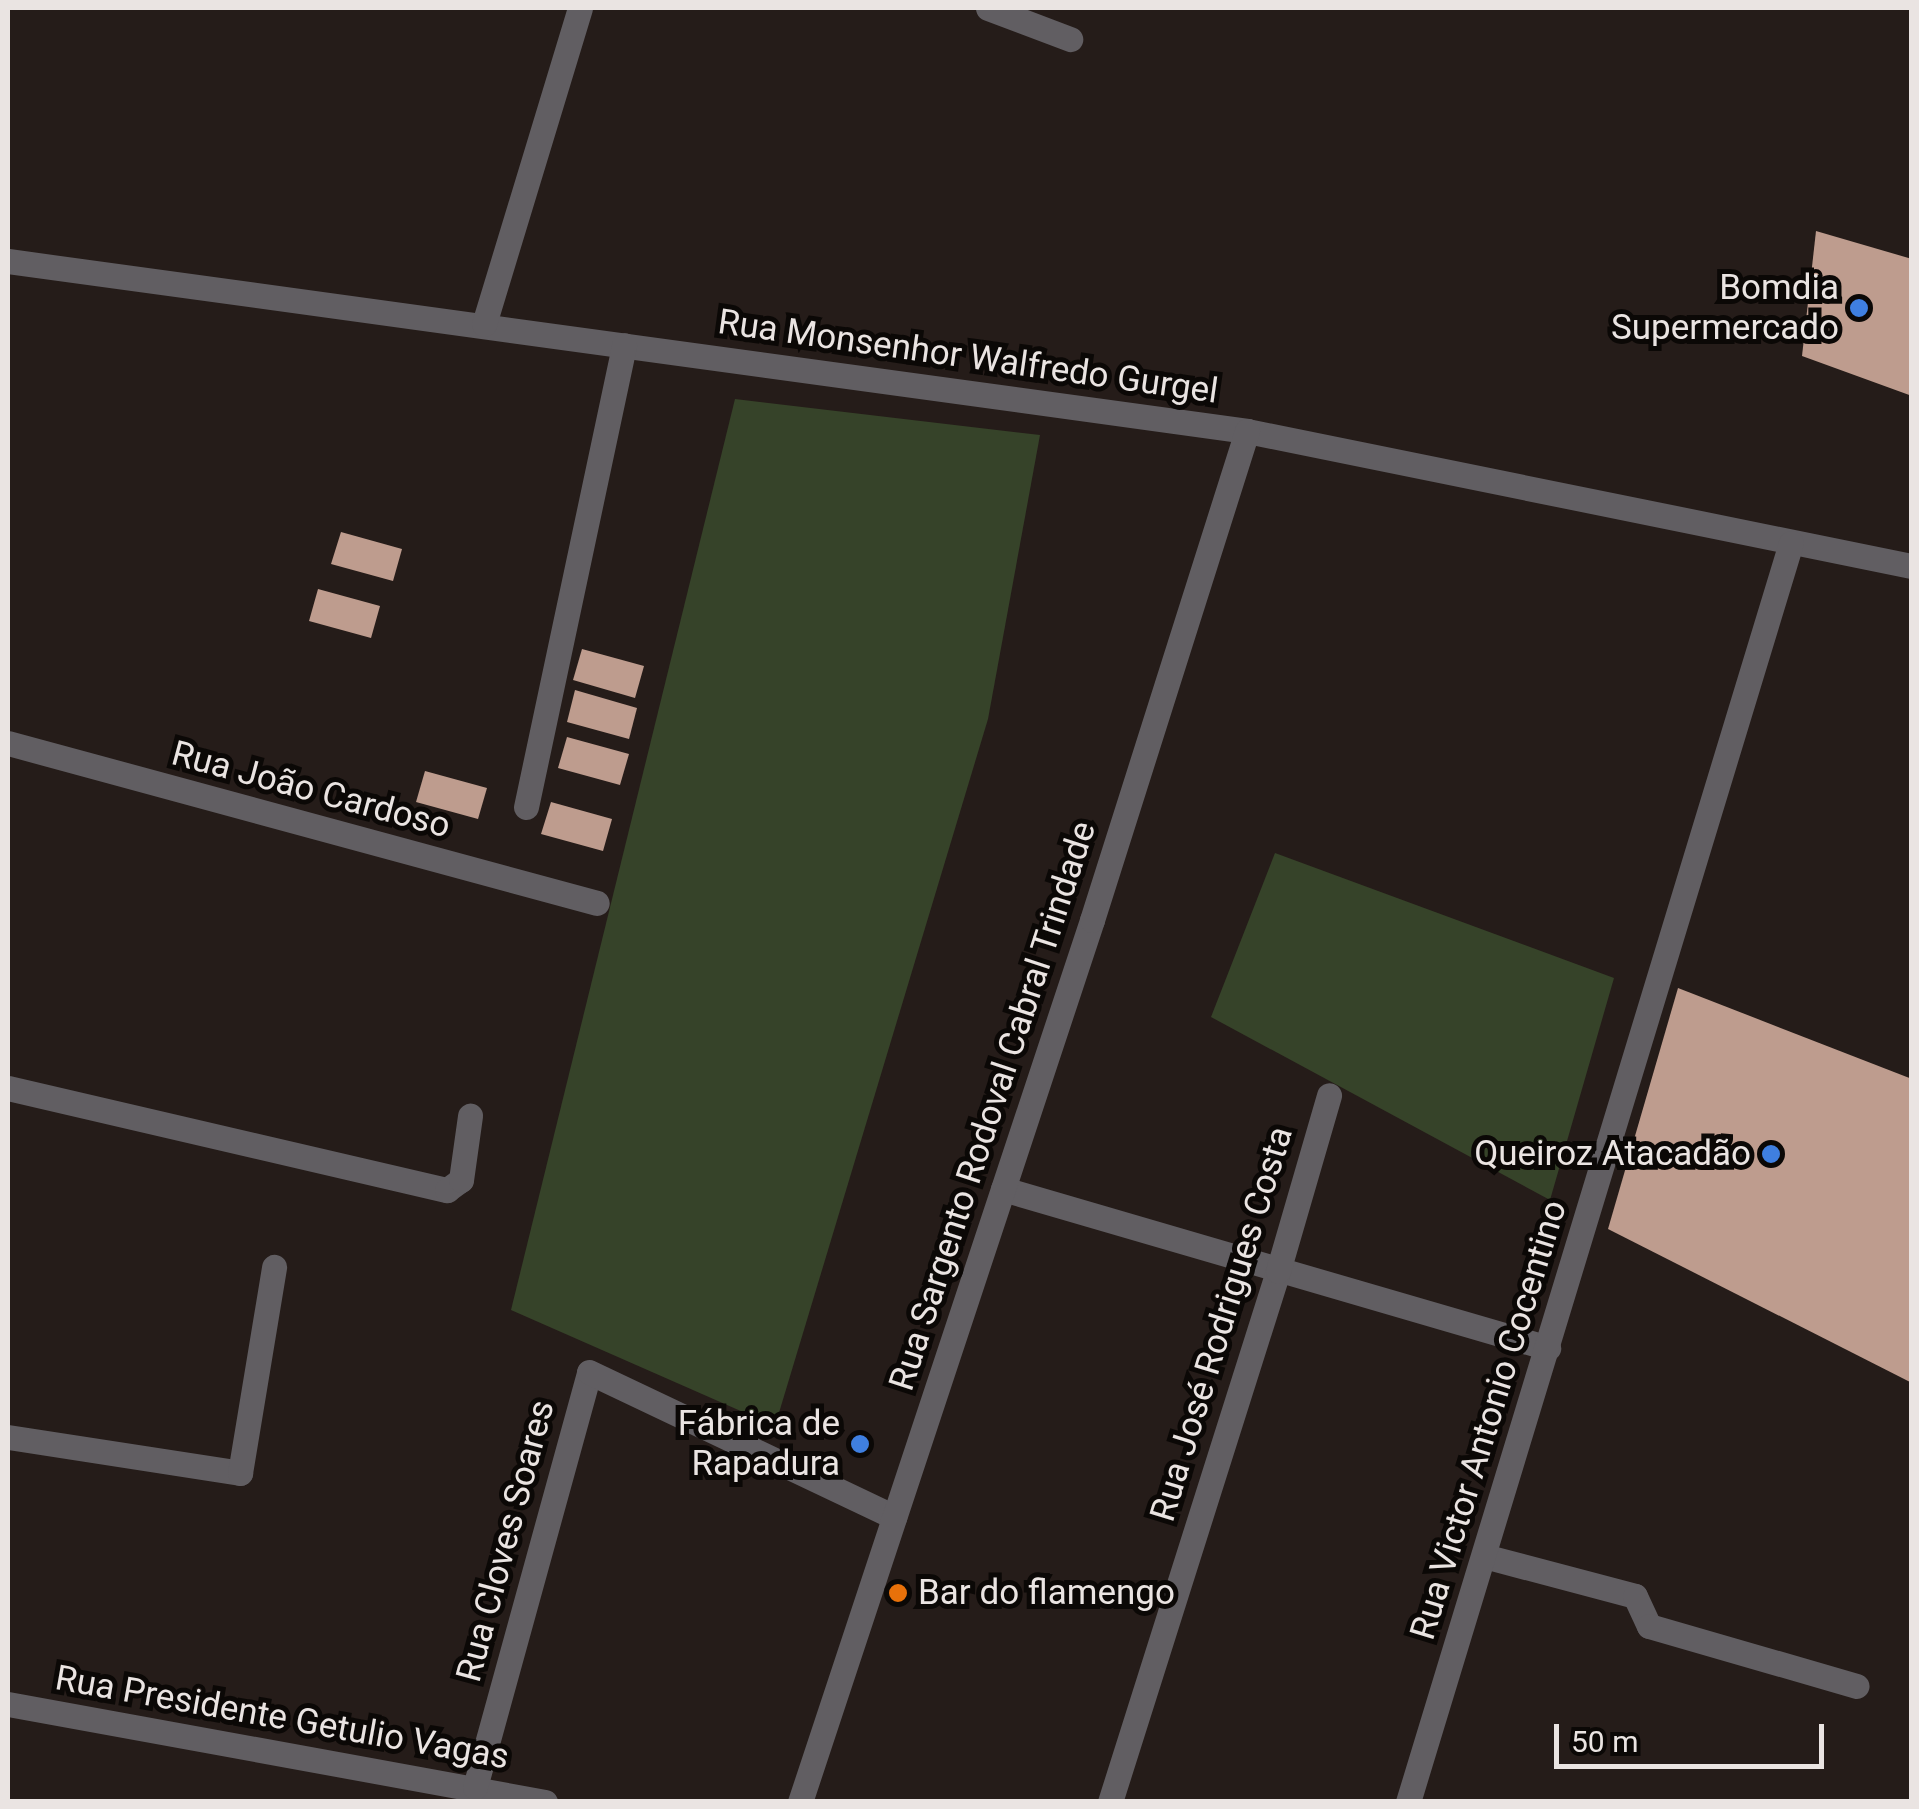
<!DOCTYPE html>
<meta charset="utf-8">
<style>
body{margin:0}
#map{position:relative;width:1919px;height:1809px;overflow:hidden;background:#251c19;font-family:Roboto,sans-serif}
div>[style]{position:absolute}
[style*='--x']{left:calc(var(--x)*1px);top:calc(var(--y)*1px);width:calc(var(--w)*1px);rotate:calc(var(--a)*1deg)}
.green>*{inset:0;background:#364329}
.building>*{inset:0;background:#be9c8e}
.minor>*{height:25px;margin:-12.5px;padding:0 12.5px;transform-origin:12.5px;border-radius:12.5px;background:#615e62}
.dots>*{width:28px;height:28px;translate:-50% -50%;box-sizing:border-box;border:5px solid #0b0806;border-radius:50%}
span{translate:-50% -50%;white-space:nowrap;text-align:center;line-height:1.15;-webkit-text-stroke:10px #0b0806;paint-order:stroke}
.poi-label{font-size:35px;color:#eae4e2}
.right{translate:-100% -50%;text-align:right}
.left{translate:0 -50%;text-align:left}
.street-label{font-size:35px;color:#eae4e2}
.frame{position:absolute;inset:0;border:10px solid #eae4e2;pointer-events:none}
.scale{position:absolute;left:1554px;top:1724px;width:270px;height:45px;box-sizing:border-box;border:5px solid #eae4e2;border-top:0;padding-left:12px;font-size:30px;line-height:35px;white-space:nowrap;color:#eae4e2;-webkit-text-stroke:8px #0b0806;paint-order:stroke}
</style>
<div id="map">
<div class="green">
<i style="clip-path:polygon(735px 399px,1040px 435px,988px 719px,775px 1426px,511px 1310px)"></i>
<i style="clip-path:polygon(1275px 853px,1614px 978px,1550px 1200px,1211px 1017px)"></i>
</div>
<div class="building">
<i style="clip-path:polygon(1816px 231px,1912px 259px,1912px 396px,1802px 356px)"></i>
<i style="clip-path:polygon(341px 532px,402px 549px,393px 581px,331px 564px)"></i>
<i style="clip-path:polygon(318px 589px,380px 606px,371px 638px,309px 621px)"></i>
<i style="clip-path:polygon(582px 649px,644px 666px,635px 698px,573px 680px)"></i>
<i style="clip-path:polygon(575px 690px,637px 708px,629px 739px,567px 722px)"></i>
<i style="clip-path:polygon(567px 737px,629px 754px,620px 785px,558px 768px)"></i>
<i style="clip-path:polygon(425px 771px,487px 788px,478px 819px,416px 802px)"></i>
<i style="clip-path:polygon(551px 802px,612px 819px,603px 851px,541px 834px)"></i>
<i style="clip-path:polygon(1678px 988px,1912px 1079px,1912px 1383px,1608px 1229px)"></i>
</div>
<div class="minor">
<i style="--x:988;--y:8;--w:88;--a:20.7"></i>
<i style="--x:8;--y:261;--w:1251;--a:7.81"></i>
<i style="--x:1247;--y:431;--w:679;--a:11.48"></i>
<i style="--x:484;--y:324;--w:330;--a:-73.1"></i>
<i style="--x:8;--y:743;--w:610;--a:15.2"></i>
<i style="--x:526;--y:807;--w:472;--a:-78"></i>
<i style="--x:8;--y:1088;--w:451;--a:13.1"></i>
<i style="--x:447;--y:1190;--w:17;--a:-36"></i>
<i style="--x:461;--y:1180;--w:65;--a:-82"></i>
<i style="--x:1003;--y:1189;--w:568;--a:16.26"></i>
<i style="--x:8;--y:1437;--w:235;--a:8.8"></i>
<i style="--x:240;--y:1473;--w:209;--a:-80.6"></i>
<i style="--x:1484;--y:1556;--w:156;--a:14.8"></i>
<i style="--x:1635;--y:1596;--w:33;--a:65"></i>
<i style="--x:1649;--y:1626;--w:216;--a:16.1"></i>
<i style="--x:8;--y:1704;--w:546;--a:10.34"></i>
<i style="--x:475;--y:1787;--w:430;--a:-74.6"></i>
<i style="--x:589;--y:1372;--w:338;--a:25.4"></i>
<i style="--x:800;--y:1802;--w:929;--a:-71.68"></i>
<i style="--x:1092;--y:920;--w:513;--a:-72.41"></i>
<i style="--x:1110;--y:1802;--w:557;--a:-72.44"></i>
<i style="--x:1278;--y:1271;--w:183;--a:-73.8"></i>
<i style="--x:1408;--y:1802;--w:1316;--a:-73.08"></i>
</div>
<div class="dots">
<i style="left:1859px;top:308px;background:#3f7fe0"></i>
<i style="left:1771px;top:1154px;background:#3f7fe0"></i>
<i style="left:860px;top:1444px;background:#3f7fe0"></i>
<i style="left:898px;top:1593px;background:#e8710a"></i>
</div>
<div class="poi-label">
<span class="right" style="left:1839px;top:308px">Bomdia<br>Supermercado</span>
<span class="right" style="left:1751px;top:1154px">Queiroz Atacadão</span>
<span class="right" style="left:840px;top:1444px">Fábrica de<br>Rapadura</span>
<span class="left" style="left:918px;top:1593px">Bar do flamengo</span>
</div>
<div class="street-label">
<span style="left:968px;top:357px;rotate:8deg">Rua Monsenhor Walfredo Gurgel</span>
<span style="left:311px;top:790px;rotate:15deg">Rua João Cardoso</span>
<span style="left:993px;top:1106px;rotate:-72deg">Rua Sargento Rodoval Cabral Trindade</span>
<span style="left:1222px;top:1324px;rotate:-73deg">Rua José Rodrigues Costa</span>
<span style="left:1489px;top:1420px;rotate:-73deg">Rua Victor Antonio Cocentino</span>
<span style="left:506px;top:1541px;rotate:-75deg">Rua Cloves Soares</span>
<span style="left:282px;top:1718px;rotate:10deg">Rua Presidente Getulio Vagas</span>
</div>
<div class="frame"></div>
<div class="scale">50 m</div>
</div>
